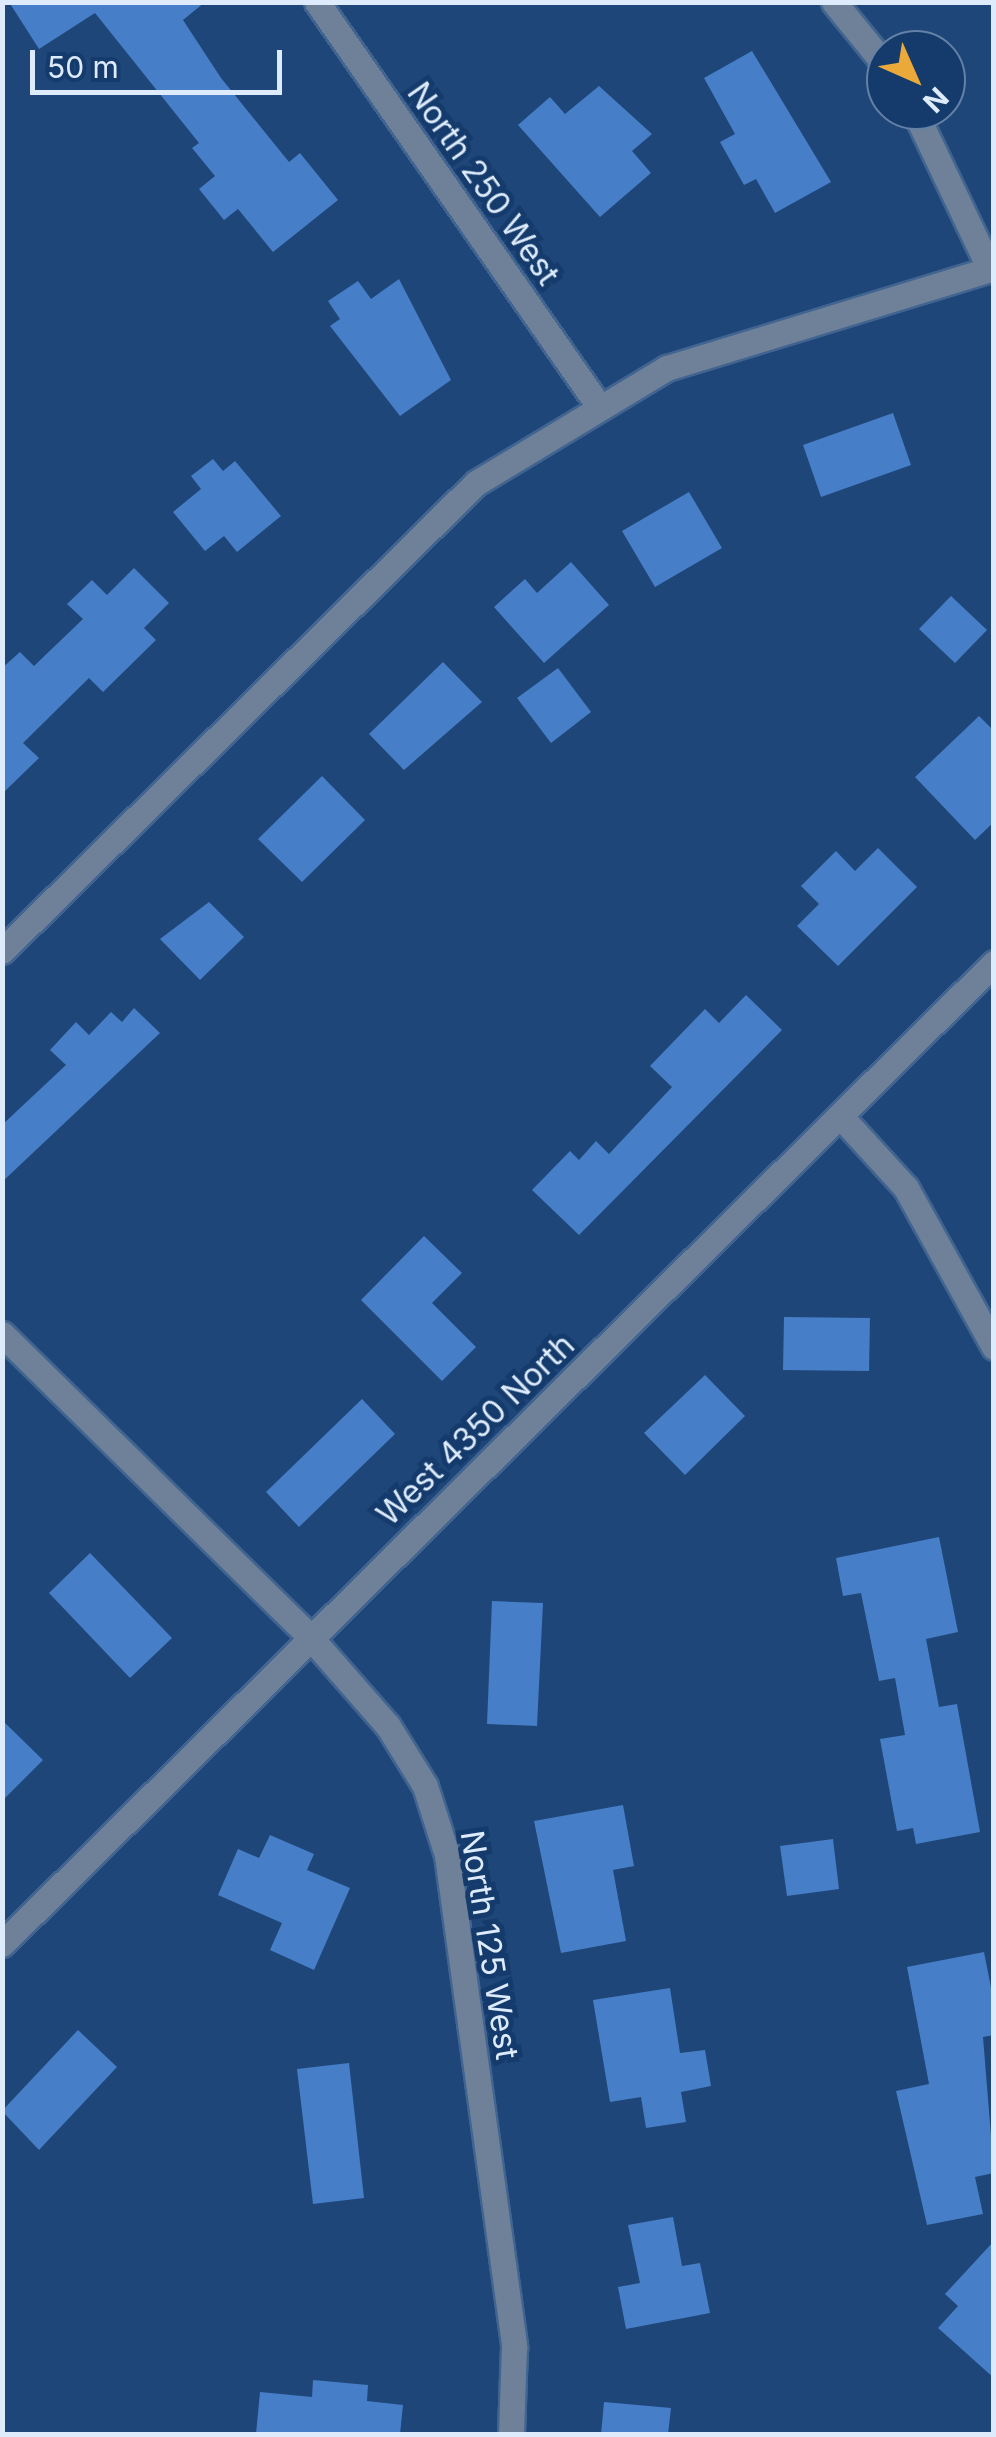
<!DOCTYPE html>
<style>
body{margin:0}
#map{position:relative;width:996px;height:2437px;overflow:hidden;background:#1f4678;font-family:Inter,sans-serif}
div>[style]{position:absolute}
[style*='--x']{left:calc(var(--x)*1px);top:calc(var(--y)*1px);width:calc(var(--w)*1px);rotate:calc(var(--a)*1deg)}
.building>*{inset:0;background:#467ec8}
.roads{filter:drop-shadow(2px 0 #416490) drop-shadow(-2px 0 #416490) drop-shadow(0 2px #416490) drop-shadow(0 -2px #416490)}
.minor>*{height:25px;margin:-12.5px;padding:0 12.5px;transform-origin:12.5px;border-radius:12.5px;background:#6e8199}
span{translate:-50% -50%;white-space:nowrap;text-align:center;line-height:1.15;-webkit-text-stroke:10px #143b6c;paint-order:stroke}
.street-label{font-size:32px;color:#ddebfd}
.frame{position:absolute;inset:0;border:5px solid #ddebfd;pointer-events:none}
.north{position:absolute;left:866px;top:30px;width:100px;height:100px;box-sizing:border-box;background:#143b6c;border:2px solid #6481a6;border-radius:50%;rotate:135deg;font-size:28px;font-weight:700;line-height:40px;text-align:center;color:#ddebfd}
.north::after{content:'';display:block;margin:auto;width:35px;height:45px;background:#eba93a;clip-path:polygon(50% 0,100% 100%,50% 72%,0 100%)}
.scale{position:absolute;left:30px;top:50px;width:252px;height:45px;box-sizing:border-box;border:5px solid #ddebfd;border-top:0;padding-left:12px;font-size:30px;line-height:35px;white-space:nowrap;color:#ddebfd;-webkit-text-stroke:8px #143b6c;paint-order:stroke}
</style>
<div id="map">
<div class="building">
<i style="clip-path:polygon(9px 2px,205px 2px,183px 20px,221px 78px,289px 162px,300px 153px,338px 200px,273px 252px,238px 209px,224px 220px,199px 189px,215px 176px,192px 148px,199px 143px,95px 13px,39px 49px)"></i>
<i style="clip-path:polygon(752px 51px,831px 182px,775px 213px,756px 179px,744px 185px,720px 142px,735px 134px,704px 78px)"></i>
<i style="clip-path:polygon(599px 86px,652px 134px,632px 151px,651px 173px,600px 217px,518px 125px,550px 97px,565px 114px)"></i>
<i style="clip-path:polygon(399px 279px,451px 380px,400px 416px,330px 326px,340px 319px,328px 301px,358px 281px,371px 299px)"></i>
<i style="clip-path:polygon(893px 413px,911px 465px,821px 497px,803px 445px)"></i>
<i style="clip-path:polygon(213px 459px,223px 471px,235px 461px,281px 516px,237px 552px,224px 536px,205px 551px,173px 512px,201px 489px,191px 476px)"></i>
<i style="clip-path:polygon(689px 492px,722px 548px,655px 587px,622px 531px)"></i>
<i style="clip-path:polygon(571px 562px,609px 605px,544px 663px,494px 607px,525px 579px,537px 593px)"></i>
<i style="clip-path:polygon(134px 568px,169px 603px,144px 628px,156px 640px,103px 692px,89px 678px,23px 743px,39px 758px,2px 794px,2px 668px,20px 652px,34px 666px,83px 619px,67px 604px,92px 580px,107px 595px)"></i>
<i style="clip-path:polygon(951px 596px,987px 630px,955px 663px,919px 629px)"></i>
<i style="clip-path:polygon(443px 662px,482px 702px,404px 770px,369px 734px)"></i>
<i style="clip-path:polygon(558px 668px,591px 712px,551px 743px,517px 698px)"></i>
<i style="clip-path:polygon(979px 716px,994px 731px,994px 822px,975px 840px,915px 777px)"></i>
<i style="clip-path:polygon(322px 776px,365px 820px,302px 882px,258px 839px)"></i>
<i style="clip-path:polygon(878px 848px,917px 887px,838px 966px,797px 926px,819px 904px,801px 886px,836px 851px,855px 871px)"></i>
<i style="clip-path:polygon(209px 902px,244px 937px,200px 980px,160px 939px)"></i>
<i style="clip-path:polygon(746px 995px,782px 1030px,579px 1235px,532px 1190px,570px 1151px,579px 1160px,596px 1141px,609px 1154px,672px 1087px,650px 1066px,705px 1009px,719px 1023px)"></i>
<i style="clip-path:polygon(134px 1008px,160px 1033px,2px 1182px,2px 1125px,66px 1065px,50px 1050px,76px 1022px,89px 1035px,111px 1012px,122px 1022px)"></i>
<i style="clip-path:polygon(424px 1236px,462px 1273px,432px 1303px,476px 1347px,442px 1381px,361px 1300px)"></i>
<i style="clip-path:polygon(784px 1317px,870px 1318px,869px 1371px,783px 1370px)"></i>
<i style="clip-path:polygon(705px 1375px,745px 1416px,685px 1475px,644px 1433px)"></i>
<i style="clip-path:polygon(362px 1399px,395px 1434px,299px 1527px,266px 1492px)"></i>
<i style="clip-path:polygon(939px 1537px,958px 1632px,926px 1639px,939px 1707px,957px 1704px,980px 1832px,916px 1844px,913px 1828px,897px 1831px,880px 1739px,905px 1735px,895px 1678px,879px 1681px,861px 1593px,843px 1596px,836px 1558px)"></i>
<i style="clip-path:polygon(90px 1553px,172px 1638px,130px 1678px,49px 1593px)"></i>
<i style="clip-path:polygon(492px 1601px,543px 1603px,537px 1726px,487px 1724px)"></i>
<i style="clip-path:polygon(2px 1720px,43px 1760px,2px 1801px)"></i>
<i style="clip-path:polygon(623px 1805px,634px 1866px,613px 1870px,626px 1941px,561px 1953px,534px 1821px)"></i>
<i style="clip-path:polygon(270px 1835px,314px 1854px,307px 1870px,350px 1888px,314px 1970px,270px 1950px,282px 1923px,218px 1895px,238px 1849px,259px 1858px)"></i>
<i style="clip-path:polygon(833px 1839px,839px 1889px,787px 1896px,780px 1846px)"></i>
<i style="clip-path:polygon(984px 1952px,994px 2003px,994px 2035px,983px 2037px,994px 2173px,975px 2177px,983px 2214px,927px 2225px,896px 2091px,929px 2084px,907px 1967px)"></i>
<i style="clip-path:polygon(670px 1988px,680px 2053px,705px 2050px,711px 2086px,681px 2092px,686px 2122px,646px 2128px,641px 2097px,610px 2102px,593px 2000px)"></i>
<i style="clip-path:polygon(78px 2030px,117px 2067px,39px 2150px,2px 2111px)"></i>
<i style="clip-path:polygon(349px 2063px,364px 2198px,313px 2204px,297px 2069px)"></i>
<i style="clip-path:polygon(673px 2217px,682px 2266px,700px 2263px,710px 2313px,626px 2329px,618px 2287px,640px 2283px,628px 2225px)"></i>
<i style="clip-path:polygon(994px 2241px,994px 2378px,938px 2328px,958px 2306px,945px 2294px)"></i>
<i style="clip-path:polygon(313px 2380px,368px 2385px,367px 2401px,403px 2405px,400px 2434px,256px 2434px,260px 2392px,312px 2397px)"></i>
<i style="clip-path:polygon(604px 2402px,671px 2408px,668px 2434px,601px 2434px)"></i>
</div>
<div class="roads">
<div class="minor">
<i style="--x:317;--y:2;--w:489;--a:55.1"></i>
<i style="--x:834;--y:2;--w:82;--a:50.9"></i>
<i style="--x:914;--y:110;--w:176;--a:64.5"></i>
<i style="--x:2;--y:951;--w:666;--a:-44.64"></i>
<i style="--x:476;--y:483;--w:223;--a:-31.1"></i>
<i style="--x:667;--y:368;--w:342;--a:-17"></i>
<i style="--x:843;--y:1119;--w:93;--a:47.6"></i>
<i style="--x:906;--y:1188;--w:182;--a:61"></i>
<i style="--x:2;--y:1334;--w:432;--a:44.5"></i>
<i style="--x:310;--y:1637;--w:118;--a:48.8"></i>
<i style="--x:388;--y:1726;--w:70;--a:58.3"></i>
<i style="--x:425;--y:1786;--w:72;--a:72.3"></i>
<i style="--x:447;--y:1855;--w:497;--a:82.2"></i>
<i style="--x:514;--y:2347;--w:87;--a:92"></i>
<i style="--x:2;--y:1944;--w:1395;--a:-44.68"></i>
</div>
</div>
<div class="street-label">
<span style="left:483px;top:184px;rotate:55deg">North 250 West</span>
<span style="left:476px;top:1430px;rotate:-44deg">West 4350 North</span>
<span style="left:489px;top:1945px;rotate:81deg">North 125 West</span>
</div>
<div class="frame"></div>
<div class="north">N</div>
<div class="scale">50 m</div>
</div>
